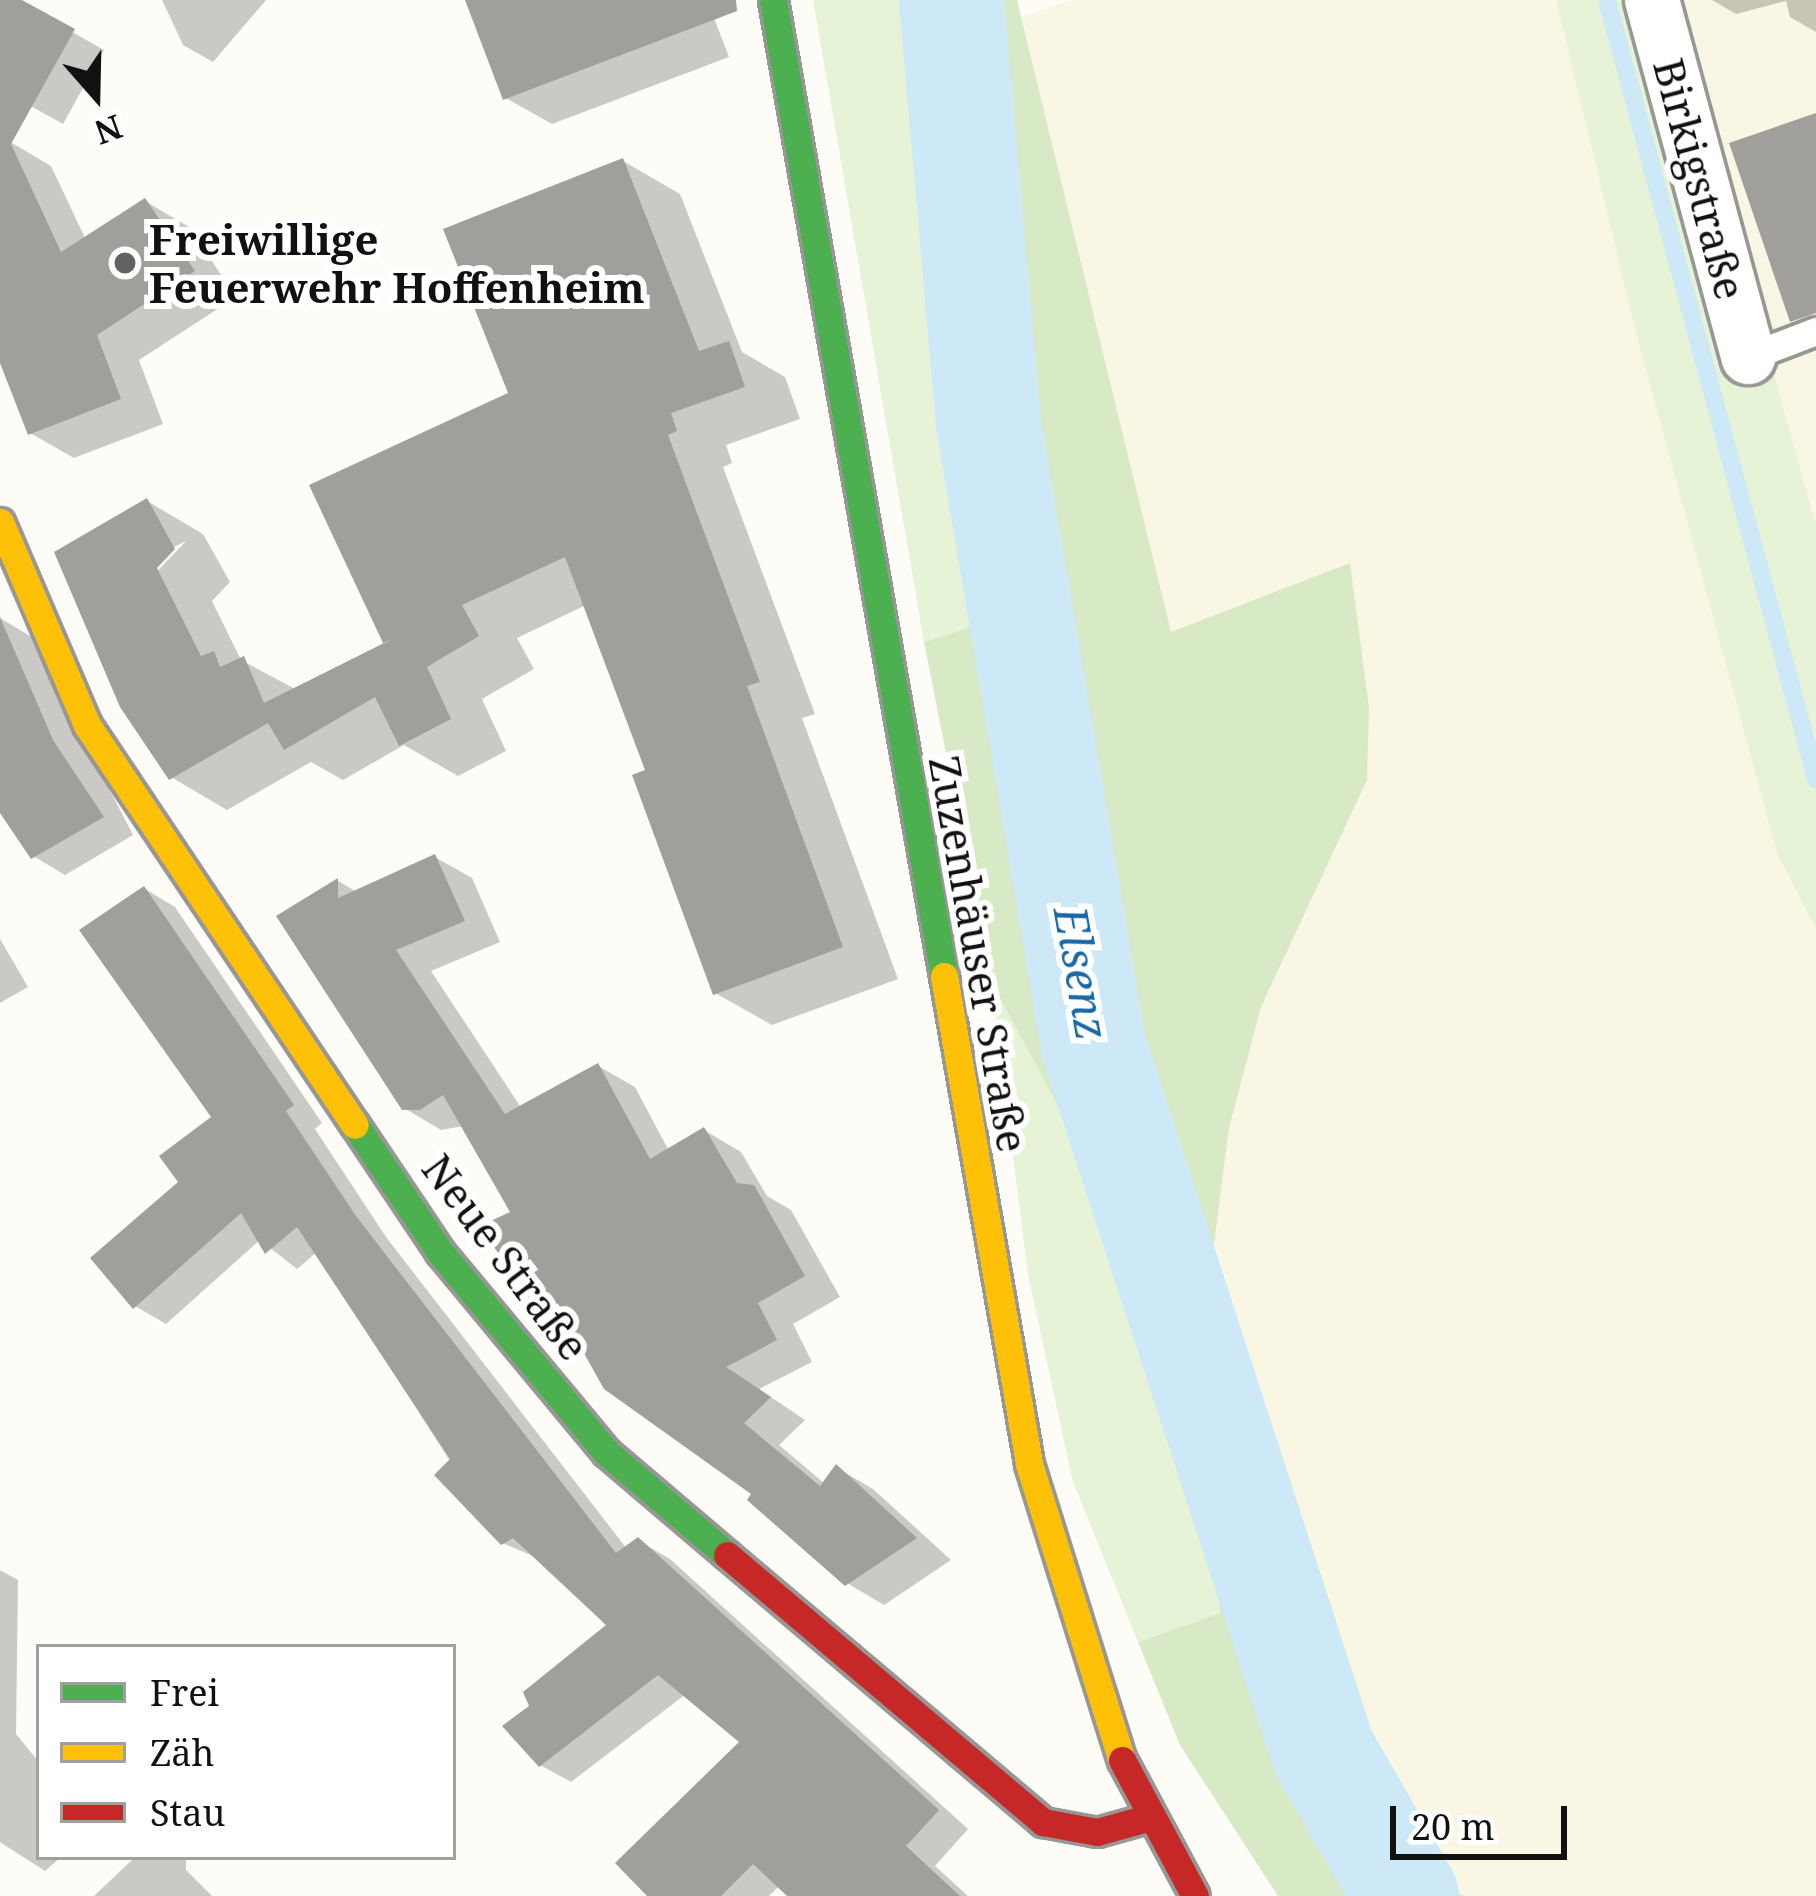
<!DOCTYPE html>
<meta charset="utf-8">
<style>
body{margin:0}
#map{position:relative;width:1816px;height:1896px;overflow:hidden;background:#fdfcf7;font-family:"Noto Serif",serif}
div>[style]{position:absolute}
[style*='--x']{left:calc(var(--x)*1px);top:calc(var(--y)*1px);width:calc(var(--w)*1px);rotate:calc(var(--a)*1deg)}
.farmland>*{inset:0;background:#f9f7e4}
.green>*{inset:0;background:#e7f3d7}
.forest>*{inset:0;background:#d8eac5}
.shadow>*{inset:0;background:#0003}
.stream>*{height:18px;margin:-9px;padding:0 9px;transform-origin:9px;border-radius:9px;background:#cde8f7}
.river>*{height:105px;margin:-52.5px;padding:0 52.5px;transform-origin:52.5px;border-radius:52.5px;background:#cde8f7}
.building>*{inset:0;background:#a19f9c}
.roads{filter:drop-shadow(3px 0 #979795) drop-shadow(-3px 0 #979795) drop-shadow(0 3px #979795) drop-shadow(0 -3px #979795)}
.lane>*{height:27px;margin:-13.5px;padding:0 13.5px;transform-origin:13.5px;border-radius:13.5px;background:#fffffe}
.street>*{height:54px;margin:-27px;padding:0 27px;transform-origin:27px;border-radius:27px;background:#fffffe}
.fast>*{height:27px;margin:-13.5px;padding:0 13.5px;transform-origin:13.5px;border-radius:13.5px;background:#4caf50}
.slow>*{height:27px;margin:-13.5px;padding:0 13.5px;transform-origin:13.5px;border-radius:13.5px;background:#ffc107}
.jam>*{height:27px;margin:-13.5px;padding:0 13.5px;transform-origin:13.5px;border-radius:13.5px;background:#c62828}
.dots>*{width:33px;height:33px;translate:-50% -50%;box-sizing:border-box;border:6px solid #fff;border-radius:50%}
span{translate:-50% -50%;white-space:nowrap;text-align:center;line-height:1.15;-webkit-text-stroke:12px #fff;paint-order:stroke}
.street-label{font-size:42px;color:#111}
.poi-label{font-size:42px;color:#111;font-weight:700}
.left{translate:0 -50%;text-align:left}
.water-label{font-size:45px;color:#1768a6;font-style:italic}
.legend{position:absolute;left:36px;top:1644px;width:420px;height:216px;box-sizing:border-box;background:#fff;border:3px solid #a0a0a0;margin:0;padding:15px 21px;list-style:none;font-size:36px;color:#111}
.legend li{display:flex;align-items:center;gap:24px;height:60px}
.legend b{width:60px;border:3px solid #a0a0a0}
.north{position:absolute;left:36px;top:36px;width:120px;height:120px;-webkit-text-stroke:9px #fff;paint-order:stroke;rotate:160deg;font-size:33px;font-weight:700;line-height:48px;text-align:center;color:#111}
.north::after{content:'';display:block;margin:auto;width:42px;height:54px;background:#111;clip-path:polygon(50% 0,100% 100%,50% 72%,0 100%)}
.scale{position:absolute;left:1390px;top:1806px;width:177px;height:54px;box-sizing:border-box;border:6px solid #111;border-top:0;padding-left:15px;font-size:36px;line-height:42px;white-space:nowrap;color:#111;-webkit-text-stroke:9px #fff;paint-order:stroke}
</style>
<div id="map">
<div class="farmland">
<i style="clip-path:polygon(1070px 0,1556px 0,1636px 333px,1777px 852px,1816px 929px,1816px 1896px,1466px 1896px,1419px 1884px,1346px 1753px,1203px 1331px,1229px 1128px,1261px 1007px,1367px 780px,1350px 564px,1171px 633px,1021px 17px)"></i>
<i style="clip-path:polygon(1670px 0,1816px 0,1816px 316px,1785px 328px,1816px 320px,1816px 525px)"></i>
</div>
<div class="green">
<i style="clip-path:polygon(813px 0,939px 0,1010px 614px,924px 642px)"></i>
<i style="clip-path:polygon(1556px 0,1670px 0,1816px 525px,1816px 929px,1777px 853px,1636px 333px)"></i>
<i style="clip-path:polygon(991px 981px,1123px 1229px,1213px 1553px,1220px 1613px,1138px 1642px,1073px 1482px,1028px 1275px)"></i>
</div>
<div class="forest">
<i style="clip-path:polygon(939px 0,1017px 0,1171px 632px,1350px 563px,1369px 708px,1367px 780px,1261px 1007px,1229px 1128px,1203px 1331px,1346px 1753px,1419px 1884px,1466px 1896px,1278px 1896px,1180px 1745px,1138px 1642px,1220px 1613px,1213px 1553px,1123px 1229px,991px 981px,924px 642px,1010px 614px)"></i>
</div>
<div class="shadow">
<i style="clip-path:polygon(0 0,16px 0,104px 50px,63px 124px,0 89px)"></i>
<i style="clip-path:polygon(162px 0,266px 0,213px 62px,183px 45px)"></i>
<i style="clip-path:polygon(469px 0,707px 0,729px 57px,552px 124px,506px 98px)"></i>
<i style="clip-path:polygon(1712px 0,1816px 0,1816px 32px,1790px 17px,1786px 1px,1736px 14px)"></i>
<i style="clip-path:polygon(7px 140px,51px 166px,86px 240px,145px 201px,189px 227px,236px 297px,139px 360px,163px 424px,74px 458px,30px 433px,0 355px,0 143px)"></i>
<i style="clip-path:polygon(evenodd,623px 161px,680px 194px,742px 352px,785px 377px,800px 419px,726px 445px,732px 463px,723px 467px,815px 714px,802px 718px,898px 979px,772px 1025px,715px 993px,636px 777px,648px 772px,586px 605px,517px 638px,534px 669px,482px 699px,506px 751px,458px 776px,404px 745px,343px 780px,311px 762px,227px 810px,171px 777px,123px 706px,58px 554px,147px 501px,203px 534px,230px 582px,212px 601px,241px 660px,297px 690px,390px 643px,313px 487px,512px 394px,447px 230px,623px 161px,186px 541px,149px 580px,144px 576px,172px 548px,186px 541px)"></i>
<i style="clip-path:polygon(0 618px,30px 636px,133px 835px,65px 875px,33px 856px,0 807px)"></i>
<i style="clip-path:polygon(435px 857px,472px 878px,500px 942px,431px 971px,522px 1109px,598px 1066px,635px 1087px,669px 1151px,704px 1130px,741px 1152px,767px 1196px,791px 1210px,840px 1297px,793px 1324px,812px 1362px,759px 1389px,805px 1420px,779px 1445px,825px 1484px,837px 1468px,873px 1489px,951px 1560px,884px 1605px,847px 1583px,570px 1323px,534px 1302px,514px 1213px,464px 1126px,441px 1130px,404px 1108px,280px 917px,338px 881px,357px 892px)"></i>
<i style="clip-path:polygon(145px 889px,175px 907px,322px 1123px,315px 1129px,386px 1237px,627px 1549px,639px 1541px,670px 1559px,968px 1829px,935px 1866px,968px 1896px,791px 1896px,780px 1885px,769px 1896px,652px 1896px,744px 1742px,686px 1694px,571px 1782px,540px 1765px,533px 1707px,610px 1625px,538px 1558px,502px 1543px,317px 1252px,297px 1269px,260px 1240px,166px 1324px,135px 1306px,215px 1118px)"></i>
<i style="clip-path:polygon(0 939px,28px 987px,0 1003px)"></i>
<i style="clip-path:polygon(0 1570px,18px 1580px,16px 1734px,39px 1762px,39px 1857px,61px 1857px,45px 1871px,0 1842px)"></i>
<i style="clip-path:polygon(135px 1857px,186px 1857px,186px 1870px,212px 1896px,94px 1896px)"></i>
</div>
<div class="stream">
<i style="--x:1607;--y:0;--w:807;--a:74.98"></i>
</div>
<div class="river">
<i style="--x:951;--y:0;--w:424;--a:85"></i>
<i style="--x:988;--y:422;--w:632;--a:80.43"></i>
<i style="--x:1093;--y:1045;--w:743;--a:71.98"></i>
<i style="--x:1323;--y:1752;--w:166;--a:60"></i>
</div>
<div class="building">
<i style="clip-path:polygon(0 0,22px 0,75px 29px,11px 144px,61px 252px,145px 198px,195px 271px,97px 335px,121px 399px,28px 435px,0 363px)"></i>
<i style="clip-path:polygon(465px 0,736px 0,737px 11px,503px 100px)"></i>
<i style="clip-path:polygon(1816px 113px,1816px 313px,1790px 322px,1729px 143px)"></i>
<i style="clip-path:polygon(623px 158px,699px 351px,729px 341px,745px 387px,671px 413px,677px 431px,668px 435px,760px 682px,747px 686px,843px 947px,713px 995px,632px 775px,645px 770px,565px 557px,462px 605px,479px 636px,427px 667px,451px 719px,399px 746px,375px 697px,284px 750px,268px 723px,169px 780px,120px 707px,54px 552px,147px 498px,175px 549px,157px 568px,201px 656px,214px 651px,220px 667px,244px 656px,264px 703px,392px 639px,383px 643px,309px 485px,508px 393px,443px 229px)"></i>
<i style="clip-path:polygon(0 617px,53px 740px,104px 817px,31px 859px,0 813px)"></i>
<i style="clip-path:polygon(435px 854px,465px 921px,396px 950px,505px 1114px,598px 1063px,650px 1159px,704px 1127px,737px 1183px,754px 1185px,805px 1276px,758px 1303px,777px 1340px,726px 1367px,771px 1397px,744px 1423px,820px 1486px,836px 1464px,917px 1538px,845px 1586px,747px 1500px,751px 1494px,604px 1389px,550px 1293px,532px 1304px,480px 1226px,510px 1212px,443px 1095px,420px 1110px,402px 1110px,276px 916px,338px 878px,338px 898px)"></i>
<i style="clip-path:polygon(144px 886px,294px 1105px,286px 1111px,356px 1216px,616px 1553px,638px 1537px,939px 1810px,906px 1846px,960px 1896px,787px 1896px,753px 1864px,721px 1896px,647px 1896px,615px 1863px,739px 1742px,658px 1675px,539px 1767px,502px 1726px,529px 1706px,523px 1692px,606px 1625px,513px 1538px,501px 1545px,434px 1475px,450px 1459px,297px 1227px,265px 1254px,241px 1213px,133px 1309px,90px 1258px,178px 1182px,159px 1156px,211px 1117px,79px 930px)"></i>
</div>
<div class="roads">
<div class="lane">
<i style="--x:1748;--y:357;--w:73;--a:-20.9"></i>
</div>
<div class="street">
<i style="--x:1652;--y:0;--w:370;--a:74.9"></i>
</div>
<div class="fast">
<i style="--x:773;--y:0;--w:991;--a:80.06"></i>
<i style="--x:355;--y:1125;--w:153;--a:56.2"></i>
<i style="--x:440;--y:1252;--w:260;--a:50.3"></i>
<i style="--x:606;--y:1452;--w:159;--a:40.4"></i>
</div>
<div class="slow">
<i style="--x:0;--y:522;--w:221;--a:66.8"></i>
<i style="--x:87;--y:725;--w:481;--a:56.2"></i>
<i style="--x:944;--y:976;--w:495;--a:80.1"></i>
<i style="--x:1029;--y:1464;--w:310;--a:72.6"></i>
</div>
<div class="jam">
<i style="--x:727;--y:1555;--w:414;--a:40.2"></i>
<i style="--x:1043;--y:1822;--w:55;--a:10.5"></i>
<i style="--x:1097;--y:1832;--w:56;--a:-15.5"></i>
<i style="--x:1122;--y:1760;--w:154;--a:61.8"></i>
</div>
</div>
<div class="dots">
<i style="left:125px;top:263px;background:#646362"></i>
</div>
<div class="street-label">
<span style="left:1700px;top:179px;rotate:75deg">Birkigstraße</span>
<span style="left:979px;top:954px;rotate:80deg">Zuzenhäuser Straße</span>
<span style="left:506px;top:1257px;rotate:53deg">Neue Straße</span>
</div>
<div class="poi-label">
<span class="left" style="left:149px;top:263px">Freiwillige<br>Feuerwehr Hoffenheim</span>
</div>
<div class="water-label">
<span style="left:1082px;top:973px;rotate:80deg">Elsenz</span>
</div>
<ul class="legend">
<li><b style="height:15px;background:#4caf50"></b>Frei</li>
<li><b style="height:15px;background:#ffc107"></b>Zäh</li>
<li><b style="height:15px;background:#c62828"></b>Stau</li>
</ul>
<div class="north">N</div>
<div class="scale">20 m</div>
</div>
